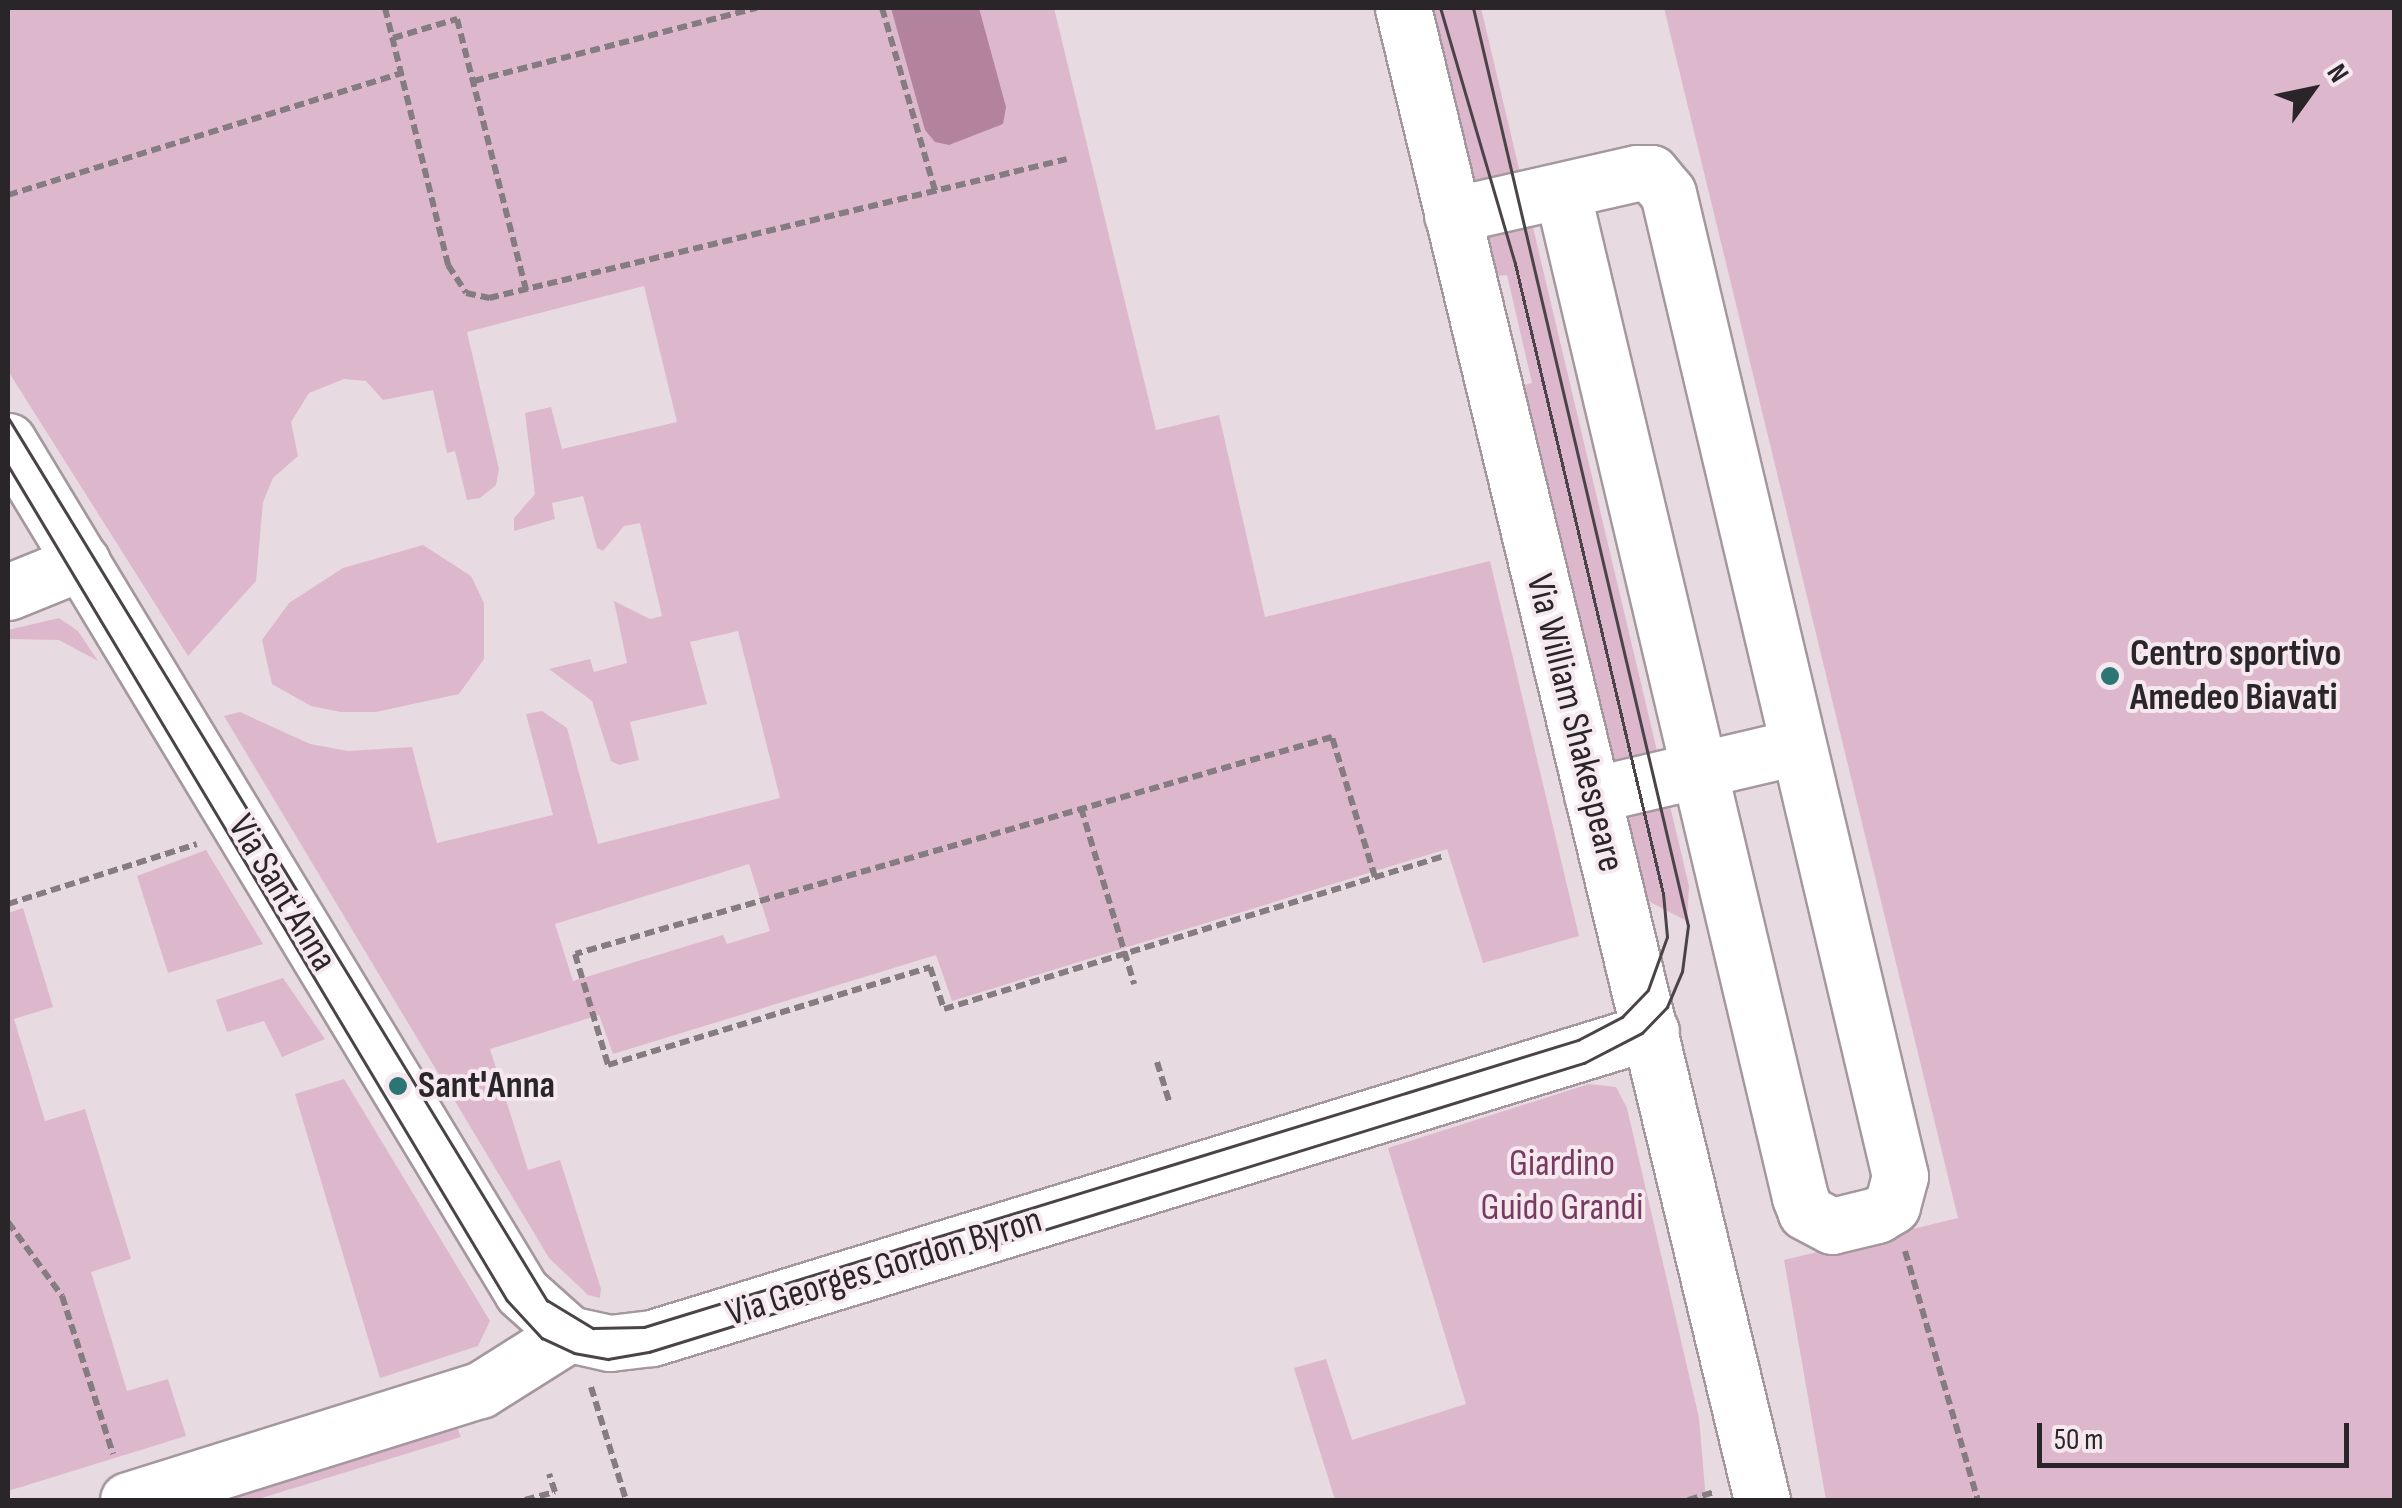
<!DOCTYPE html>
<style>
body{margin:0}
#map{position:relative;width:2402px;height:1508px;overflow:hidden;background:#e8dae1;font-family:"Sofia Sans Condensed",sans-serif}
div>[style]{position:absolute}
[style*='--x']{left:calc(var(--x)*1px);top:calc(var(--y)*1px);width:calc(var(--w)*1px);rotate:calc(var(--a)*1deg)}
.green>*{inset:0;background:#ddb8cc}
.water>*{inset:0;background:#b3839e}
.path>*{height:6px;margin-top:-3px;transform-origin:0;background:repeating-linear-gradient(90deg,#857c81 0 10px,transparent 0 15px)}
.roads{filter:drop-shadow(2px 0 #a4989e) drop-shadow(-2px 0 #a4989e) drop-shadow(0 2px #a4989e) drop-shadow(0 -2px #a4989e)}
.minor>*{height:55px;margin:-27.5px;padding:0 27.5px;transform-origin:27.5px;border-radius:27.5px;background:#fff}
.major>*{height:55px;margin:-27.5px;padding:0 27.5px;transform-origin:27.5px;border-radius:27.5px;background:#fff}
.tram>*{height:2.5px;margin:-1.25px;padding:0 1.25px;transform-origin:1.25px;border-radius:1.25px;background:#4a4448}
.dots>*{width:28px;height:28px;translate:-50% -50%;box-sizing:border-box;border:5px solid #f5e8ef;border-radius:50%}
span{translate:-50% -50%;white-space:nowrap;text-align:center;line-height:1.15;-webkit-text-stroke:8px #f5e8ef;paint-order:stroke}
.poi-label{font-size:38px;color:#2a2528;font-weight:700}
.left{translate:0 -50%;text-align:left}
.street-label{font-size:38px;color:#2a2528}
.park-label{font-size:38px;color:#783a60}
.frame{position:absolute;inset:0;border:10px solid #2a2528;pointer-events:none}
.north{position:absolute;left:2262px;top:40px;width:100px;height:100px;-webkit-text-stroke:8px #f5e8ef;paint-order:stroke;rotate:57deg;font-size:28px;font-weight:700;line-height:40px;text-align:center;color:#2a2528}
.north::after{content:'';display:block;margin:auto;width:35px;height:45px;background:#2a2528;clip-path:polygon(50% 0,100% 100%,50% 72%,0 100%)}
.scale{position:absolute;left:2037px;top:1423px;width:312px;height:45px;box-sizing:border-box;border:5px solid #2a2528;border-top:0;padding-left:12px;font-size:30px;line-height:35px;white-space:nowrap;color:#2a2528;-webkit-text-stroke:8px #f5e8ef;paint-order:stroke}
</style>
<div id="map">
<div class="green">
<i style="clip-path:polygon(evenodd,8px 8px,1054px 8px,1156px 430px,1219px 415px,1265px 617px,1490px 561px,1579px 936px,1483px 963px,1447px 849px,952px 1001px,936px 955px,613px 1054px,599px 1015px,490px 1049px,528px 1170px,560px 1160px,601px 1289px,600px 1298px,588px 1295px,549px 1258px,224px 716px,240px 712px,310px 744px,348px 751px,412px 747px,437px 843px,553px 815px,526px 714px,542px 711px,567px 728px,598px 844px,780px 798px,738px 631px,690px 642px,707px 704px,630px 722px,639px 760px,619px 765px,611px 761px,592px 701px,549px 669px,590px 659px,594px 672px,627px 663px,614px 601px,650px 619px,662px 616px,640px 523px,624px 526px,603px 551px,597px 548px,583px 496px,552px 503px,555px 519px,514px 531px,514px 518px,535px 494px,525px 413px,551px 407px,562px 449px,677px 422px,644px 286px,467px 332px,499px 469px,496px 485px,480px 498px,467px 500px,455px 451px,447px 453px,433px 390px,383px 400px,366px 381px,344px 379px,309px 393px,291px 422px,298px 456px,273px 478px,263px 502px,256px 581px,188px 656px,8px 371px,8px 8px,749px 864px,770px 931px,727px 944px,723px 935px,573px 981px,555px 924px,749px 864px)"></i>
<i style="clip-path:polygon(1433px 8px,1481px 8px,1689px 886px,1687px 921px,1648px 901px,1524px 385px,1532px 383px,1507px 275px,1498px 276px)"></i>
<i style="clip-path:polygon(1664px 8px,2394px 8px,2394px 1500px,1826px 1500px,1784px 1260px,1958px 1218px)"></i>
<i style="clip-path:polygon(423px 545px,471px 576px,484px 603px,484px 659px,459px 694px,376px 712px,341px 712px,311px 706px,272px 684px,262px 640px,289px 603px,343px 568px)"></i>
<i style="clip-path:polygon(59px 618px,78px 631px,98px 661px,59px 640px,8px 639px,8px 630px)"></i>
<i style="clip-path:polygon(206px 850px,263px 944px,168px 973px,137px 876px)"></i>
<i style="clip-path:polygon(23px 908px,53px 1007px,14px 1019px,45px 1121px,85px 1109px,131px 1259px,91px 1272px,127px 1391px,168px 1379px,186px 1436px,8px 1491px,8px 913px)"></i>
<i style="clip-path:polygon(283px 978px,325px 1039px,282px 1057px,264px 1021px,227px 1032px,216px 1000px)"></i>
<i style="clip-path:polygon(344px 1079px,490px 1321px,478px 1346px,380px 1378px,295px 1094px)"></i>
<i style="clip-path:polygon(1589px 1084px,1616px 1087px,1627px 1108px,1699px 1418px,1706px 1500px,1335px 1500px,1294px 1368px,1326px 1359px,1352px 1440px,1466px 1404px,1388px 1148px)"></i>
<i style="clip-path:polygon(457px 1427px,461px 1437px,255px 1500px,221px 1500px)"></i>
</div>
<div class="water">
<i style="clip-path:polygon(891px 8px,979px 8px,1006px 107px,1003px 124px,949px 145px,935px 142px,925px 130px)"></i>
</div>
<div class="path">
<i style="--x:385;--y:8;--w:265;--a:76.2"></i>
<i style="--x:448;--y:265;--w:33;--a:57"></i>
<i style="--x:466;--y:293;--w:24;--a:12"></i>
<i style="--x:489;--y:298;--w:594;--a:-13.52"></i>
<i style="--x:882;--y:8;--w:191;--a:73.8"></i>
<i style="--x:393;--y:38;--w:67;--a:-16.5"></i>
<i style="--x:457;--y:19;--w:280;--a:75.7"></i>
<i style="--x:474;--y:81;--w:292;--a:-14.5"></i>
<i style="--x:8;--y:195;--w:412;--a:-17.2"></i>
<i style="--x:1081;--y:808;--w:184;--a:73.2"></i>
<i style="--x:1375;--y:877;--w:146;--a:-107.1"></i>
<i style="--x:1332;--y:737;--w:787;--a:164"></i>
<i style="--x:575;--y:954;--w:116;--a:73.4"></i>
<i style="--x:608;--y:1065;--w:337;--a:-16.9"></i>
<i style="--x:930;--y:967;--w:44;--a:71.6"></i>
<i style="--x:944;--y:1009;--w:523;--a:-17.01"></i>
<i style="--x:8;--y:904;--w:198;--a:-17.6"></i>
<i style="--x:1157;--y:1062;--w:41;--a:72.9"></i>
<i style="--x:8;--y:1222;--w:92;--a:53.9"></i>
<i style="--x:62;--y:1296;--w:166;--a:72.1"></i>
<i style="--x:1905;--y:1251;--w:259;--a:73.7"></i>
<i style="--x:591;--y:1387;--w:118;--a:72.8"></i>
<i style="--x:525;--y:1500;--w:31;--a:-15"></i>
<i style="--x:555;--y:1492;--w:19;--a:-108"></i>
<i style="--x:1688;--y:1500;--w:28;--a:-17"></i>
</div>
<div class="roads">
<div class="minor">
<i style="--x:1452;--y:215;--w:190;--a:-12.8"></i>
<i style="--x:1637;--y:173;--w:14;--a:0"></i>
<i style="--x:1651;--y:173;--w:26;--a:50"></i>
<i style="--x:1668;--y:193;--w:1010;--a:76.72"></i>
<i style="--x:1900;--y:1176;--w:31;--a:105"></i>
<i style="--x:1892;--y:1206;--w:17;--a:149"></i>
<i style="--x:1877;--y:1215;--w:46;--a:166.3"></i>
<i style="--x:1832;--y:1226;--w:30;--a:-152"></i>
<i style="--x:1806;--y:1212;--w:16;--a:-112"></i>
<i style="--x:1800;--y:1197;--w:1034;--a:-103.31"></i>
<i style="--x:8;--y:441;--w:994;--a:58.87"></i>
<i style="--x:522;--y:1292;--w:63;--a:41.8"></i>
<i style="--x:569;--y:1334;--w:42;--a:12.4"></i>
<i style="--x:610;--y:1343;--w:42;--a:-6.8"></i>
<i style="--x:652;--y:1338;--w:1045;--a:-17.08"></i>
<i style="--x:8;--y:592;--w:80;--a:-22.1"></i>
<i style="--x:1592;--y:795;--w:211;--a:-13.2"></i>
<i style="--x:128;--y:1500;--w:369;--a:-17.4"></i>
<i style="--x:480;--y:1390;--w:105;--a:-32.2"></i>
</div>
<div class="major">
<i style="--x:1403;--y:8;--w:1535;--a:76.47"></i>
</div>
</div>
<div class="tram">
<i style="--x:8;--y:417;--w:1035;--a:58.6"></i>
<i style="--x:547;--y:1300;--w:54;--a:31.3"></i>
<i style="--x:593;--y:1328;--w:51;--a:-1.1"></i>
<i style="--x:644;--y:1327;--w:977;--a:-17.08"></i>
<i style="--x:1578;--y:1040;--w:50;--a:-27.6"></i>
<i style="--x:1622;--y:1017;--w:37;--a:-46"></i>
<i style="--x:1648;--y:990;--w:56;--a:-70.3"></i>
<i style="--x:1667;--y:937;--w:43;--a:-95.3"></i>
<i style="--x:1663;--y:894;--w:647;--a:-103.22"></i>
<i style="--x:1515;--y:264;--w:267;--a:-106.3"></i>
<i style="--x:8;--y:465;--w:973;--a:59.14"></i>
<i style="--x:507;--y:1300;--w:52;--a:47.4"></i>
<i style="--x:542;--y:1338;--w:35;--a:25"></i>
<i style="--x:574;--y:1353;--w:35;--a:10"></i>
<i style="--x:608;--y:1359;--w:42;--a:-9.7"></i>
<i style="--x:649;--y:1352;--w:979;--a:-17.18"></i>
<i style="--x:1584;--y:1063;--w:65;--a:-27.3"></i>
<i style="--x:1642;--y:1033;--w:36;--a:-46"></i>
<i style="--x:1667;--y:1007;--w:38;--a:-67"></i>
<i style="--x:1682;--y:972;--w:46;--a:-82.6"></i>
<i style="--x:1688;--y:926;--w:943;--a:-103.18"></i>
</div>
<div class="dots">
<i style="left:2110px;top:676px;background:#2b7575"></i>
<i style="left:398px;top:1086px;background:#2b7575"></i>
</div>
<div class="poi-label">
<span class="left" style="left:2130px;top:676px">Centro sportivo<br>Amedeo Biavati</span>
<span class="left" style="left:418px;top:1086px">Sant'Anna</span>
</div>
<div class="street-label">
<span style="left:1575px;top:723px;rotate:76deg">Via William Shakespeare</span>
<span style="left:282px;top:893px;rotate:59deg">Via Sant'Anna</span>
<span style="left:884px;top:1267px;rotate:-17deg">Via Georges Gordon Byron</span>
</div>
<div class="park-label">
<span style="left:1562px;top:1186px">Giardino<br>Guido Grandi</span>
</div>
<div class="frame"></div>
<div class="north">N</div>
<div class="scale">50 m</div>
</div>
